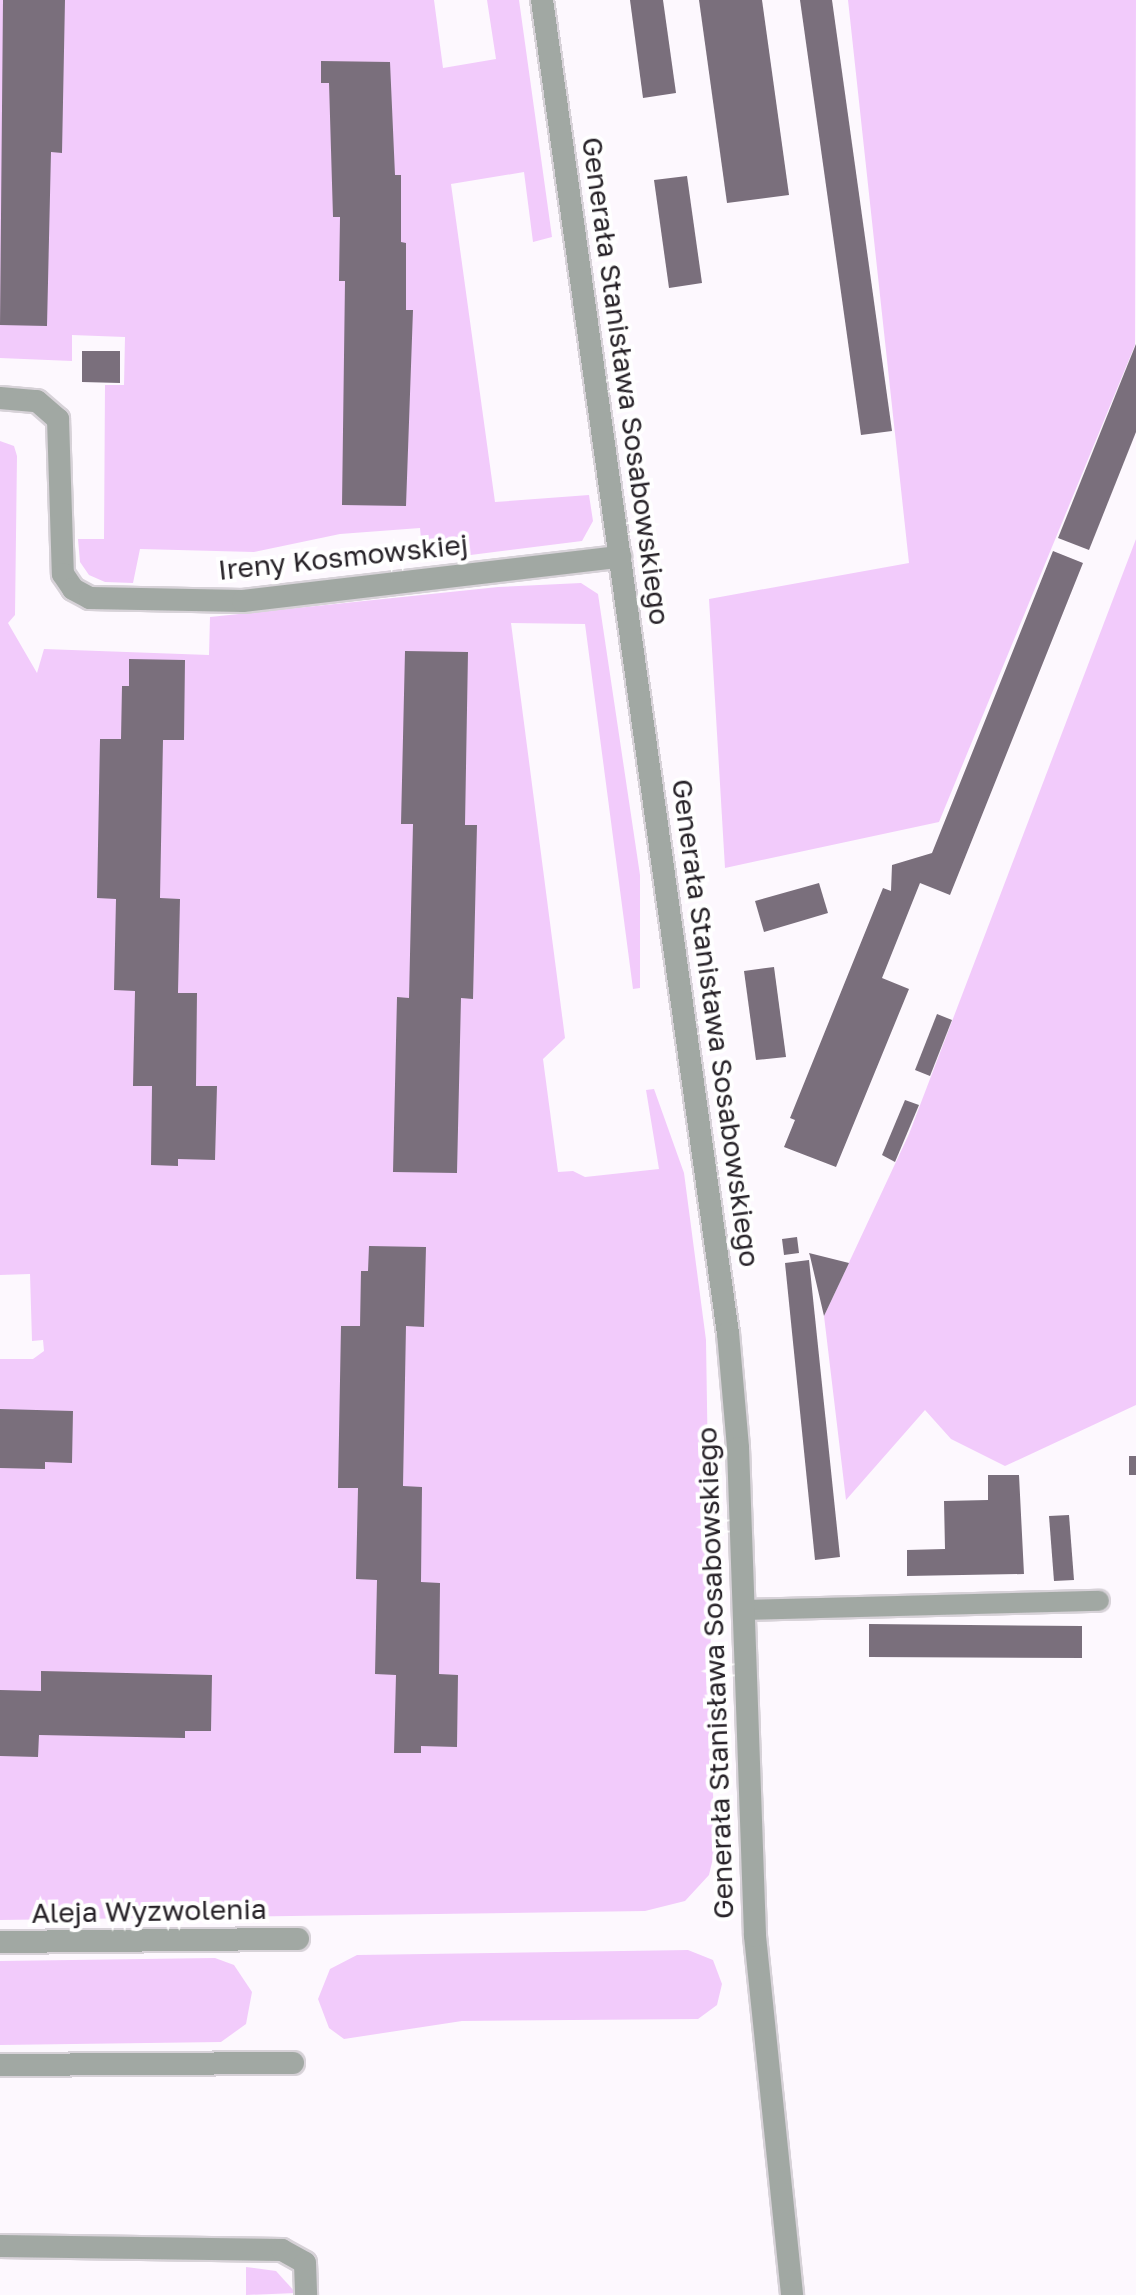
<!DOCTYPE html>
<meta charset="utf-8">
<style>
body{margin:0}
#map{position:relative;width:1136px;height:2295px;overflow:hidden;background:#fdf8fe;font-family:"Golos Text",sans-serif}
div>[style]{position:absolute}
[style*='--x']{left:calc(var(--x)*1px);top:calc(var(--y)*1px);width:calc(var(--w)*1px);rotate:calc(var(--a)*1deg)}
.green>*{inset:0;background:#f2cbfb}
.building>*{inset:0;background:#7a6f7c}
.roads{filter:drop-shadow(2px 0 #d7d2d8) drop-shadow(-2px 0 #d7d2d8) drop-shadow(0 2px #d7d2d8) drop-shadow(0 -2px #d7d2d8)}
.service>*{height:20px;margin:-10px;padding:0 10px;transform-origin:10px;border-radius:10px;background:#a1a8a3}
.minor>*{height:22px;margin:-11px;padding:0 11px;transform-origin:11px;border-radius:11px;background:#a1a8a3}
.tertiary>*{height:22px;margin:-11px;padding:0 11px;transform-origin:11px;border-radius:11px;background:#a1a8a3}
span{translate:-50% -50%;white-space:nowrap;text-align:center;line-height:1.15;-webkit-text-stroke:8px #fff;paint-order:stroke}
.street-label{font-size:28px;color:#282329}
</style>
<div id="map">
<div class="green">
<i style="clip-path:polygon(0 0,434px 0,443px 68px,496px 59px,487px 0,519px 0,552px 237px,533px 242px,524px 172px,451px 184px,495px 502px,589px 495px,593px 521px,582px 541px,423px 561px,420px 528px,340px 534px,254px 552px,140px 549px,133px 583px,105px 582px,89px 575px,80px 562px,78px 539px,104px 539px,105px 385px,124px 385px,125px 337px,72px 335px,72px 361px,0 358px)"></i>
<i style="clip-path:polygon(848px 0,1136px 0,1135px 345px,939px 822px,725px 868px,709px 599px,909px 563px)"></i>
<i style="clip-path:polygon(0 441px,14px 446px,17px 456px,15px 615px,8px 623px,37px 673px,44px 649px,209px 655px,210px 617px,498px 587px,581px 583px,598px 594px,640px 875px,640px 988px,633px 989px,585px 624px,511px 623px,565px 1038px,543px 1059px,558px 1172px,573px 1171px,585px 1177px,659px 1169px,646px 1090px,654px 1089px,684px 1173px,706px 1340px,714px 1854px,709px 1875px,685px 1901px,645px 1911px,0 1920px,0 1359px,33px 1359px,44px 1351px,43px 1340px,32px 1341px,30px 1274px,0 1275px)"></i>
<i style="clip-path:polygon(1136px 539px,1136px 1405px,1005px 1466px,951px 1439px,925px 1410px,846px 1500px,824px 1316px,909px 1134px)"></i>
<i style="clip-path:polygon(688px 1950px,713px 1960px,722px 1984px,717px 2005px,698px 2019px,462px 2021px,344px 2039px,329px 2028px,318px 1999px,330px 1969px,357px 1955px)"></i>
<i style="clip-path:polygon(215px 1958px,234px 1965px,252px 1992px,246px 2024px,221px 2042px,0 2045px,0 1961px)"></i>
<i style="clip-path:polygon(246px 2267px,276px 2271px,296px 2293px,246px 2295px)"></i>
</div>
<div class="building">
<i style="clip-path:polygon(3px 0,65px 0,62px 153px,51px 152px,47px 326px,0 325px)"></i>
<i style="clip-path:polygon(630px 0,663px 0,676px 93px,643px 98px)"></i>
<i style="clip-path:polygon(699px 0,762px 0,789px 195px,727px 203px)"></i>
<i style="clip-path:polygon(800px 0,832px 0,892px 431px,861px 435px)"></i>
<i style="clip-path:polygon(321px 61px,390px 62px,395px 175px,401px 175px,401px 242px,406px 243px,406px 310px,413px 310px,406px 506px,342px 505px,345px 281px,339px 281px,340px 217px,333px 217px,329px 83px,321px 83px)"></i>
<i style="clip-path:polygon(687px 176px,702px 283px,669px 288px,654px 180px)"></i>
<i style="clip-path:polygon(1136px 344px,1136px 432px,1089px 550px,1058px 538px)"></i>
<i style="clip-path:polygon(82px 351px,120px 351px,120px 383px,82px 382px)"></i>
<i style="clip-path:polygon(1053px 551px,1083px 563px,950px 895px,920px 883px,882px 978px,909px 989px,836px 1167px,784px 1147px,795px 1120px,790px 1118px,883px 888px,891px 891px,892px 865px,932px 853px)"></i>
<i style="clip-path:polygon(405px 651px,468px 652px,465px 825px,477px 825px,473px 999px,461px 998px,457px 1173px,393px 1172px,397px 997px,409px 998px,413px 824px,401px 824px)"></i>
<i style="clip-path:polygon(129px 659px,185px 660px,184px 740px,163px 740px,160px 898px,180px 899px,178px 993px,197px 993px,196px 1086px,217px 1086px,215px 1160px,178px 1159px,178px 1166px,151px 1165px,152px 1086px,133px 1086px,135px 991px,114px 990px,116px 899px,97px 898px,100px 739px,121px 739px,122px 686px,129px 686px)"></i>
<i style="clip-path:polygon(819px 883px,828px 913px,764px 932px,755px 901px)"></i>
<i style="clip-path:polygon(774px 967px,786px 1057px,756px 1060px,744px 971px)"></i>
<i style="clip-path:polygon(937px 1014px,952px 1020px,930px 1076px,915px 1070px)"></i>
<i style="clip-path:polygon(905px 1100px,919px 1105px,895px 1162px,882px 1155px)"></i>
<i style="clip-path:polygon(797px 1237px,799px 1253px,784px 1255px,782px 1239px)"></i>
<i style="clip-path:polygon(369px 1246px,426px 1247px,424px 1327px,406px 1326px,403px 1486px,422px 1487px,421px 1582px,440px 1583px,439px 1674px,458px 1675px,457px 1747px,421px 1746px,421px 1753px,394px 1753px,396px 1675px,375px 1674px,377px 1580px,356px 1579px,358px 1488px,338px 1488px,341px 1326px,360px 1326px,361px 1271px,368px 1271px)"></i>
<i style="clip-path:polygon(809px 1253px,849px 1263px,824px 1316px,810px 1256px)"></i>
<i style="clip-path:polygon(809px 1260px,840px 1557px,815px 1560px,785px 1263px)"></i>
<i style="clip-path:polygon(0 1409px,73px 1411px,72px 1463px,45px 1462px,45px 1469px,0 1468px)"></i>
<i style="clip-path:polygon(1129px 1456px,1136px 1456px,1136px 1475px,1129px 1475px)"></i>
<i style="clip-path:polygon(988px 1475px,1019px 1475px,1024px 1574px,907px 1576px,907px 1550px,945px 1549px,944px 1501px,988px 1500px)"></i>
<i style="clip-path:polygon(1069px 1515px,1074px 1580px,1054px 1581px,1049px 1516px)"></i>
<i style="clip-path:polygon(869px 1624px,1082px 1626px,1082px 1658px,869px 1657px)"></i>
<i style="clip-path:polygon(41px 1671px,212px 1675px,211px 1731px,185px 1731px,185px 1738px,39px 1735px,38px 1757px,0 1756px,0 1690px,41px 1691px)"></i>
</div>
<div class="roads">
<div class="service">
<i style="--x:744;--y:1610;--w:355;--a:-1.5"></i>
</div>
<div class="minor">
<i style="--x:0;--y:398;--w:37;--a:5"></i>
<i style="--x:37;--y:401;--w:28;--a:41"></i>
<i style="--x:58;--y:419;--w:155;--a:88.2"></i>
<i style="--x:63;--y:574;--w:18;--a:56"></i>
<i style="--x:73;--y:589;--w:19;--a:28"></i>
<i style="--x:90;--y:598;--w:153;--a:1.1"></i>
<i style="--x:243;--y:601;--w:380;--a:-6.7"></i>
<i style="--x:755;--y:1936;--w:361;--a:84.1"></i>
<i style="--x:0;--y:2246;--w:282;--a:0.8"></i>
<i style="--x:282;--y:2250;--w:26;--a:29"></i>
<i style="--x:305;--y:2263;--w:32;--a:88"></i>
</div>
<div class="tertiary">
<i style="--x:542;--y:0;--w:1346;--a:82.06"></i>
<i style="--x:728;--y:1333;--w:115;--a:85"></i>
<i style="--x:738;--y:1448;--w:488;--a:88"></i>
<i style="--x:0;--y:1942;--w:298;--a:-0.6"></i>
<i style="--x:0;--y:2065;--w:293;--a:-0.4"></i>
</div>
</div>
<div class="street-label">
<span style="left:626px;top:381px;rotate:82deg">Generała Stanisława Sosabowskiego</span>
<span style="left:343px;top:557px;rotate:-6deg">Ireny Kosmowskiej</span>
<span style="left:716px;top:1023px;rotate:82deg">Generała Stanisława Sosabowskiego</span>
<span style="left:715px;top:1673px;rotate:-92deg">Generała Stanisława Sosabowskiego</span>
<span style="left:149px;top:1911px;rotate:-1deg">Aleja Wyzwolenia</span>
</div>
</div>
